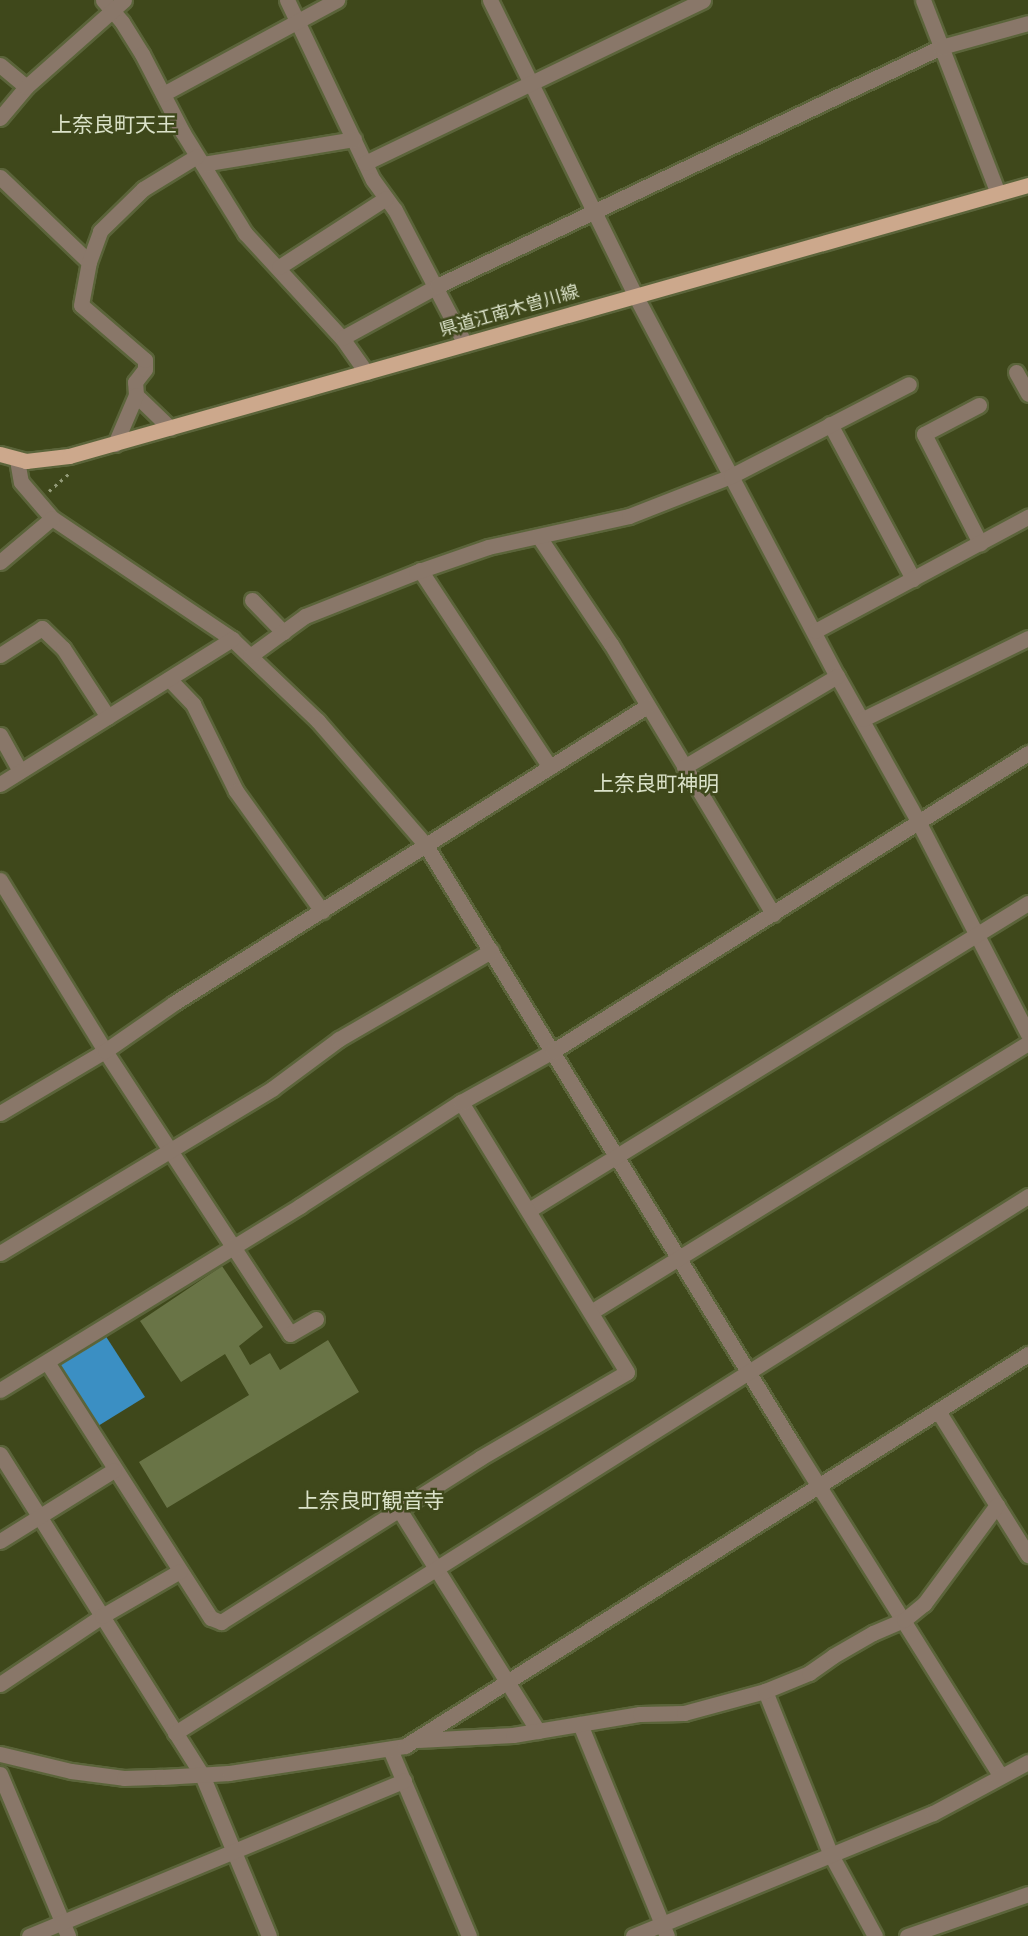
<!DOCTYPE html>
<meta charset="utf-8">
<style>
body{margin:0}
#map{position:relative;width:1028px;height:1936px;overflow:hidden;background:#3f481b;font-family:"Asap Condensed","Noto Sans JP",sans-serif}
div>[style]{position:absolute}
[style*='--x']{left:calc(var(--x)*1px);top:calc(var(--y)*1px);width:calc(var(--w)*1px);rotate:calc(var(--a)*1deg)}
.water>*{inset:0;background:#3b8fc3}
.building>*{inset:0;background:#697446}
.path>*{height:3px;margin-top:-1.5px;transform-origin:0;background:repeating-linear-gradient(90deg,#929a77 0 3px,transparent 0 7.5px)}
.roads{filter:drop-shadow(2px 0 #5b643a) drop-shadow(-2px 0 #5b643a) drop-shadow(0 2px #5b643a) drop-shadow(0 -2px #5b643a)}
.minor>*{height:15px;margin:-7.5px;padding:0 7.5px;transform-origin:7.5px;border-radius:7.5px;background:#897769}
.major>*{height:15px;margin:-7.5px;padding:0 7.5px;transform-origin:7.5px;border-radius:7.5px;background:#cca88c}
span{translate:-50% -50%;white-space:nowrap;text-align:center;line-height:1.15;-webkit-text-stroke:5px #3f481b;paint-order:stroke}
.street-label{font-size:18px;color:#dbe2c9}
.quarter-label{font-size:21px;color:#dbe2c9}
</style>
<div id="map">
<div class="water">
<i style="clip-path:polygon(105px 1335px,145px 1397px,98px 1426px,59px 1365px)"></i>
</div>
<div class="building">
<i style="clip-path:polygon(222px 1266px,263px 1327px,239px 1346px,250px 1365px,270px 1353px,280px 1370px,328px 1340px,359px 1392px,167px 1508px,139px 1462px,249px 1395px,225px 1354px,181px 1382px,140px 1321px)"></i>
</div>
<div class="path">
<i style="--x:49;--y:491;--w:29;--a:-41"></i>
</div>
<div class="roads">
<div class="minor">
<i style="--x:103;--y:0;--w:29;--a:49"></i>
<i style="--x:122;--y:22;--w:38;--a:58"></i>
<i style="--x:142;--y:54;--w:89;--a:62.6"></i>
<i style="--x:183;--y:133;--w:118;--a:58.2"></i>
<i style="--x:245;--y:233;--w:143;--a:47.3"></i>
<i style="--x:342;--y:338;--w:42;--a:54.8"></i>
<i style="--x:287;--y:0;--w:199;--a:64.5"></i>
<i style="--x:373;--y:180;--w:37;--a:54"></i>
<i style="--x:395;--y:210;--w:151;--a:62.4"></i>
<i style="--x:490;--y:0;--w:329;--a:63.8"></i>
<i style="--x:635;--y:295;--w:431;--a:62.1"></i>
<i style="--x:837;--y:676;--w:168;--a:60.8"></i>
<i style="--x:919;--y:823;--w:237;--a:62.7"></i>
<i style="--x:923;--y:0;--w:207;--a:68.8"></i>
<i style="--x:0;--y:65;--w:34;--a:40"></i>
<i style="--x:163;--y:94;--w:198;--a:-28.4"></i>
<i style="--x:0;--y:118;--w:40;--a:-50"></i>
<i style="--x:26;--y:87;--w:131;--a:-41.6"></i>
<i style="--x:365;--y:163;--w:375;--a:-25.7"></i>
<i style="--x:203;--y:164;--w:153;--a:-9.4"></i>
<i style="--x:0;--y:177;--w:123;--a:43.7"></i>
<i style="--x:279;--y:267;--w:127;--a:-32.8"></i>
<i style="--x:342;--y:338;--w:108;--a:-28.7"></i>
<i style="--x:437;--y:286;--w:558;--a:-25.37"></i>
<i style="--x:941;--y:47;--w:90;--a:-15.4"></i>
<i style="--x:1016;--y:372;--w:25;--a:61"></i>
<i style="--x:979;--y:405;--w:62;--a:152.2"></i>
<i style="--x:924;--y:434;--w:123;--a:62.8"></i>
<i style="--x:830;--y:424;--w:176;--a:61.8"></i>
<i style="--x:170;--y:428;--w:47;--a:-135.9"></i>
<i style="--x:136;--y:395;--w:13;--a:-94"></i>
<i style="--x:135;--y:382;--w:16;--a:-52"></i>
<i style="--x:145;--y:369;--w:9;--a:-90"></i>
<i style="--x:145;--y:360;--w:84;--a:-139.3"></i>
<i style="--x:81;--y:305;--w:44;--a:-79.5"></i>
<i style="--x:89;--y:262;--w:33;--a:-70"></i>
<i style="--x:100;--y:231;--w:60;--a:-44.3"></i>
<i style="--x:143;--y:189;--w:63;--a:-31.4"></i>
<i style="--x:115;--y:444;--w:53;--a:-66.8"></i>
<i style="--x:17;--y:460;--w:22;--a:80"></i>
<i style="--x:21;--y:482;--w:48;--a:49.3"></i>
<i style="--x:52;--y:518;--w:217;--a:33.9"></i>
<i style="--x:232;--y:639;--w:119;--a:43.6"></i>
<i style="--x:318;--y:721;--w:163;--a:49"></i>
<i style="--x:425;--y:844;--w:705;--a:58.52"></i>
<i style="--x:793;--y:1445;--w:391;--a:57.9"></i>
<i style="--x:539;--y:537;--w:129;--a:56.1"></i>
<i style="--x:611;--y:644;--w:315;--a:59"></i>
<i style="--x:0;--y:562;--w:68;--a:-40.2"></i>
<i style="--x:420;--y:570;--w:236;--a:56.6"></i>
<i style="--x:252;--y:600;--w:45;--a:45.9"></i>
<i style="--x:815;--y:631;--w:242;--a:-28.2"></i>
<i style="--x:0;--y:655;--w:50;--a:-32.7"></i>
<i style="--x:42;--y:628;--w:29;--a:44"></i>
<i style="--x:63;--y:648;--w:82;--a:56.9"></i>
<i style="--x:250;--y:656;--w:68;--a:-36"></i>
<i style="--x:305;--y:616;--w:119;--a:-21.6"></i>
<i style="--x:416;--y:572;--w:76;--a:-19.1"></i>
<i style="--x:488;--y:547;--w:144;--a:-12.4"></i>
<i style="--x:629;--y:516;--w:110;--a:-21.4"></i>
<i style="--x:731;--y:476;--w:200;--a:-27.3"></i>
<i style="--x:169;--y:679;--w:35;--a:46"></i>
<i style="--x:193;--y:704;--w:97;--a:63.7"></i>
<i style="--x:236;--y:791;--w:148;--a:54.4"></i>
<i style="--x:863;--y:719;--w:184;--a:-26.1"></i>
<i style="--x:0;--y:735;--w:41;--a:60.9"></i>
<i style="--x:684;--y:767;--w:178;--a:-30.7"></i>
<i style="--x:0;--y:784;--w:274;--a:-32"></i>
<i style="--x:0;--y:880;--w:201;--a:58.4"></i>
<i style="--x:105;--y:1051;--w:338;--a:56.8"></i>
<i style="--x:290;--y:1334;--w:30;--a:-30"></i>
<i style="--x:0;--y:1113;--w:122;--a:-30.6"></i>
<i style="--x:105;--y:1051;--w:84;--a:-34.8"></i>
<i style="--x:174;--y:1003;--w:559;--a:-32.12"></i>
<i style="--x:529;--y:1210;--w:586;--a:-31.6"></i>
<i style="--x:0;--y:1253;--w:319;--a:-31.1"></i>
<i style="--x:273;--y:1088;--w:82;--a:-36.6"></i>
<i style="--x:339;--y:1039;--w:176;--a:-30.1"></i>
<i style="--x:591;--y:1312;--w:513;--a:-31.61"></i>
<i style="--x:47;--y:1362;--w:304;--a:57.4"></i>
<i style="--x:211;--y:1618;--w:11;--a:22"></i>
<i style="--x:221;--y:1622;--w:307;--a:-32.3"></i>
<i style="--x:480;--y:1458;--w:170;--a:-30.3"></i>
<i style="--x:627;--y:1372;--w:317;--a:-121.6"></i>
<i style="--x:0;--y:1390;--w:352;--a:-31.5"></i>
<i style="--x:300;--y:1206;--w:192;--a:-32.9"></i>
<i style="--x:461;--y:1102;--w:105;--a:-29"></i>
<i style="--x:553;--y:1051;--w:561;--a:-32.1"></i>
<i style="--x:938;--y:1411;--w:170;--a:58"></i>
<i style="--x:0;--y:1454;--w:379;--a:57.8"></i>
<i style="--x:202;--y:1775;--w:174;--a:67.4"></i>
<i style="--x:400;--y:1511;--w:260;--a:57.9"></i>
<i style="--x:0;--y:1541;--w:134;--a:-31.9"></i>
<i style="--x:0;--y:1684;--w:123;--a:-33.7"></i>
<i style="--x:102;--y:1616;--w:90;--a:-30"></i>
<i style="--x:765;--y:1691;--w:177;--a:68.1"></i>
<i style="--x:831;--y:1855;--w:92;--a:61.5"></i>
<i style="--x:580;--y:1724;--w:229;--a:67.7"></i>
<i style="--x:175;--y:1733;--w:1008;--a:-32.19"></i>
<i style="--x:417;--y:1740;--w:96;--a:-3"></i>
<i style="--x:513;--y:1735;--w:129;--a:-9.4"></i>
<i style="--x:640;--y:1714;--w:44;--a:-1.3"></i>
<i style="--x:684;--y:1713;--w:84;--a:-15.2"></i>
<i style="--x:765;--y:1691;--w:48;--a:-22.2"></i>
<i style="--x:809;--y:1673;--w:29;--a:-35"></i>
<i style="--x:833;--y:1656;--w:46;--a:-29.9"></i>
<i style="--x:873;--y:1633;--w:34;--a:-23"></i>
<i style="--x:904;--y:1620;--w:26;--a:-39"></i>
<i style="--x:924;--y:1604;--w:123;--a:-53.6"></i>
<i style="--x:390;--y:1749;--w:203;--a:67.1"></i>
<i style="--x:0;--y:1754;--w:73;--a:13.5"></i>
<i style="--x:71;--y:1771;--w:53;--a:7.5"></i>
<i style="--x:124;--y:1778;--w:38;--a:-2"></i>
<i style="--x:162;--y:1777;--w:67;--a:-3.4"></i>
<i style="--x:229;--y:1773;--w:178;--a:-8.7"></i>
<i style="--x:405;--y:1746;--w:736;--a:-32.18"></i>
<i style="--x:0;--y:1774;--w:176;--a:67.2"></i>
<i style="--x:29;--y:1936;--w:406;--a:-22.5"></i>
<i style="--x:633;--y:1936;--w:324;--a:-22.3"></i>
<i style="--x:933;--y:1813;--w:108;--a:-28.2"></i>
<i style="--x:907;--y:1936;--w:128;--a:-19.1"></i>
</div>
<div class="major">
<i style="--x:0;--y:454;--w:27;--a:15"></i>
<i style="--x:26;--y:461;--w:43;--a:-6.6"></i>
<i style="--x:69;--y:456;--w:997;--a:-15.78"></i>
</div>
</div>
<div class="street-label">
<span style="left:509px;top:311px;rotate:-16deg">県道江南木曽川線</span>
</div>
<div class="quarter-label">
<span style="left:114px;top:124px">上奈良町天王</span>
<span style="left:656px;top:783px">上奈良町神明</span>
<span style="left:371px;top:1500px">上奈良町観音寺</span>
</div>
</div>
